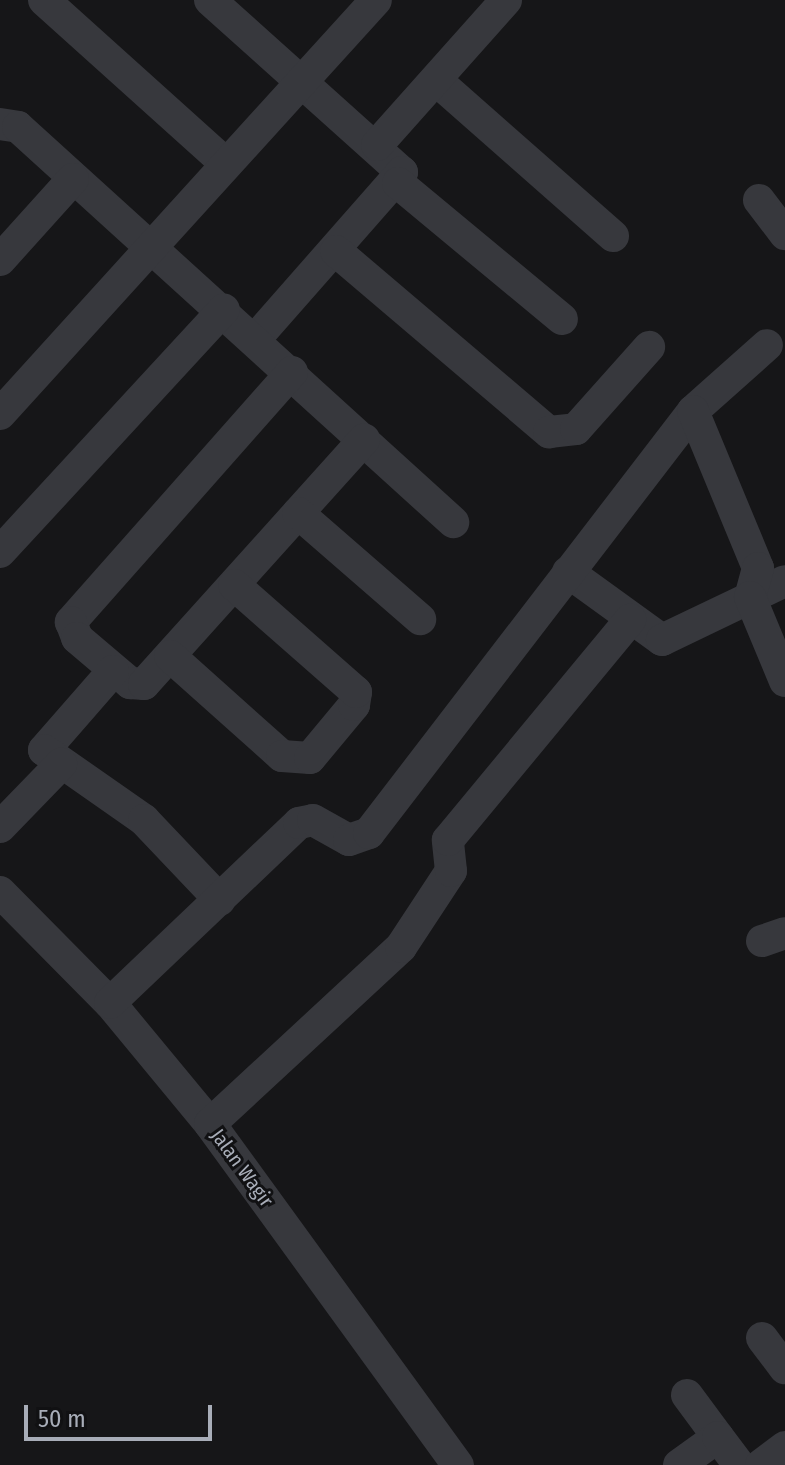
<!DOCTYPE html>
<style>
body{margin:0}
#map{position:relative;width:785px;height:1465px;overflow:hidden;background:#161618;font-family:"Fira Sans Condensed",sans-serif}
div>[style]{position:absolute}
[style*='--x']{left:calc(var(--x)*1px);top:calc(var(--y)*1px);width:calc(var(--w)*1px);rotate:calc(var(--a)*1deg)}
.minor>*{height:32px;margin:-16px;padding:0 16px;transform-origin:16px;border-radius:16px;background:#37383d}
span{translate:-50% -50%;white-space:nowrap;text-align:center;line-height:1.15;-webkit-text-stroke:6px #111113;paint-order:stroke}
.street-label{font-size:20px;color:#a8adb8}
.scale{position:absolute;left:24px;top:1405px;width:188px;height:36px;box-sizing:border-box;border:4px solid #a8adb8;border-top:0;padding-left:10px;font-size:24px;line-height:28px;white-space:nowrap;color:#a8adb8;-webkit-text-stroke:6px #111113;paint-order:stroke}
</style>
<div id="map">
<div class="minor">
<i style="--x:44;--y:0;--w:245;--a:42"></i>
<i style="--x:210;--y:0;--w:258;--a:41.9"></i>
<i style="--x:402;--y:172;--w:220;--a:131.3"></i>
<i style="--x:436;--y:80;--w:236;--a:41.4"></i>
<i style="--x:0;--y:124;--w:18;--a:9"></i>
<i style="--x:18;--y:127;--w:588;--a:42.24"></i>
<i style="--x:377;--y:145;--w:194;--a:-48.3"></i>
<i style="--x:398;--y:183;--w:213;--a:39.7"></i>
<i style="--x:759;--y:200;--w:43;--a:52.6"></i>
<i style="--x:336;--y:251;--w:280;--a:40.4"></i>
<i style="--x:549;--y:432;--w:27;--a:-6"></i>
<i style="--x:576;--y:429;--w:110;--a:-48.3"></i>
<i style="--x:0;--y:260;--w:109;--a:-48"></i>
<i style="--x:292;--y:372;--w:334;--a:131.5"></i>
<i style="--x:71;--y:622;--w:17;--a:69"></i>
<i style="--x:77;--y:638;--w:70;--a:40.3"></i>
<i style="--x:130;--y:683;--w:14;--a:4"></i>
<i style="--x:144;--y:684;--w:329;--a:-48"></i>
<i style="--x:693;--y:411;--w:99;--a:-41.7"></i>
<i style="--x:0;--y:414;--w:559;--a:-47.75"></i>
<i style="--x:298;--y:513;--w:162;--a:41"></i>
<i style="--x:0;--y:552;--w:330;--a:-47.3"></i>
<i style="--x:568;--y:572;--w:116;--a:35.9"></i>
<i style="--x:662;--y:640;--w:136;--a:-25.6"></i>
<i style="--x:170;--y:656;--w:150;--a:41.8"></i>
<i style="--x:282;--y:756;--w:28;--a:4"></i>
<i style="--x:310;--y:758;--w:69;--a:-50.3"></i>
<i style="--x:354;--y:705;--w:13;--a:-81"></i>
<i style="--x:356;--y:692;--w:162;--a:-138.7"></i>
<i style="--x:113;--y:671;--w:105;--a:131.1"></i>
<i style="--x:44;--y:750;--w:122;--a:35"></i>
<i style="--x:144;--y:820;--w:110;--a:46.5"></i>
<i style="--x:0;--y:827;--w:88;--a:-45.9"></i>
<i style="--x:0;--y:892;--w:156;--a:45.3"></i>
<i style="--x:110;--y:1003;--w:157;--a:50.4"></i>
<i style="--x:210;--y:1124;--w:422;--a:54"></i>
<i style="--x:762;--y:941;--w:24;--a:-19"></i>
<i style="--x:110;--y:1003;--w:261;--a:-43.6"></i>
<i style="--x:299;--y:823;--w:14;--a:-12"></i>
<i style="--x:313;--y:820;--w:41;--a:29.1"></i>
<i style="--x:349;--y:840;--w:21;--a:-19"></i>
<i style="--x:369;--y:833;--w:532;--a:-52.48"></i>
<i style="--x:693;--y:411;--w:170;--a:67.5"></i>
<i style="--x:758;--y:568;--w:30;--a:105"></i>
<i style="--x:750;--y:597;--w:91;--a:67.4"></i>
<i style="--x:210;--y:1124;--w:260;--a:-42.8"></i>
<i style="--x:401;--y:947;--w:91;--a:-56.7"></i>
<i style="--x:451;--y:871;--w:31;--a:-96"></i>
<i style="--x:448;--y:840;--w:286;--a:-50.4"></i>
<i style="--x:762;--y:1338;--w:38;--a:53"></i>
<i style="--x:687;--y:1395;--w:52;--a:53.6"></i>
<i style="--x:679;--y:1465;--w:48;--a:-35.7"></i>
<i style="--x:718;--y:1437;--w:35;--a:53"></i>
<i style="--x:761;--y:1465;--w:30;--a:-37"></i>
</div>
<div class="street-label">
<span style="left:242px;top:1168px;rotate:54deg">Jalan Wagir</span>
</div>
<div class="scale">50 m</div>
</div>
